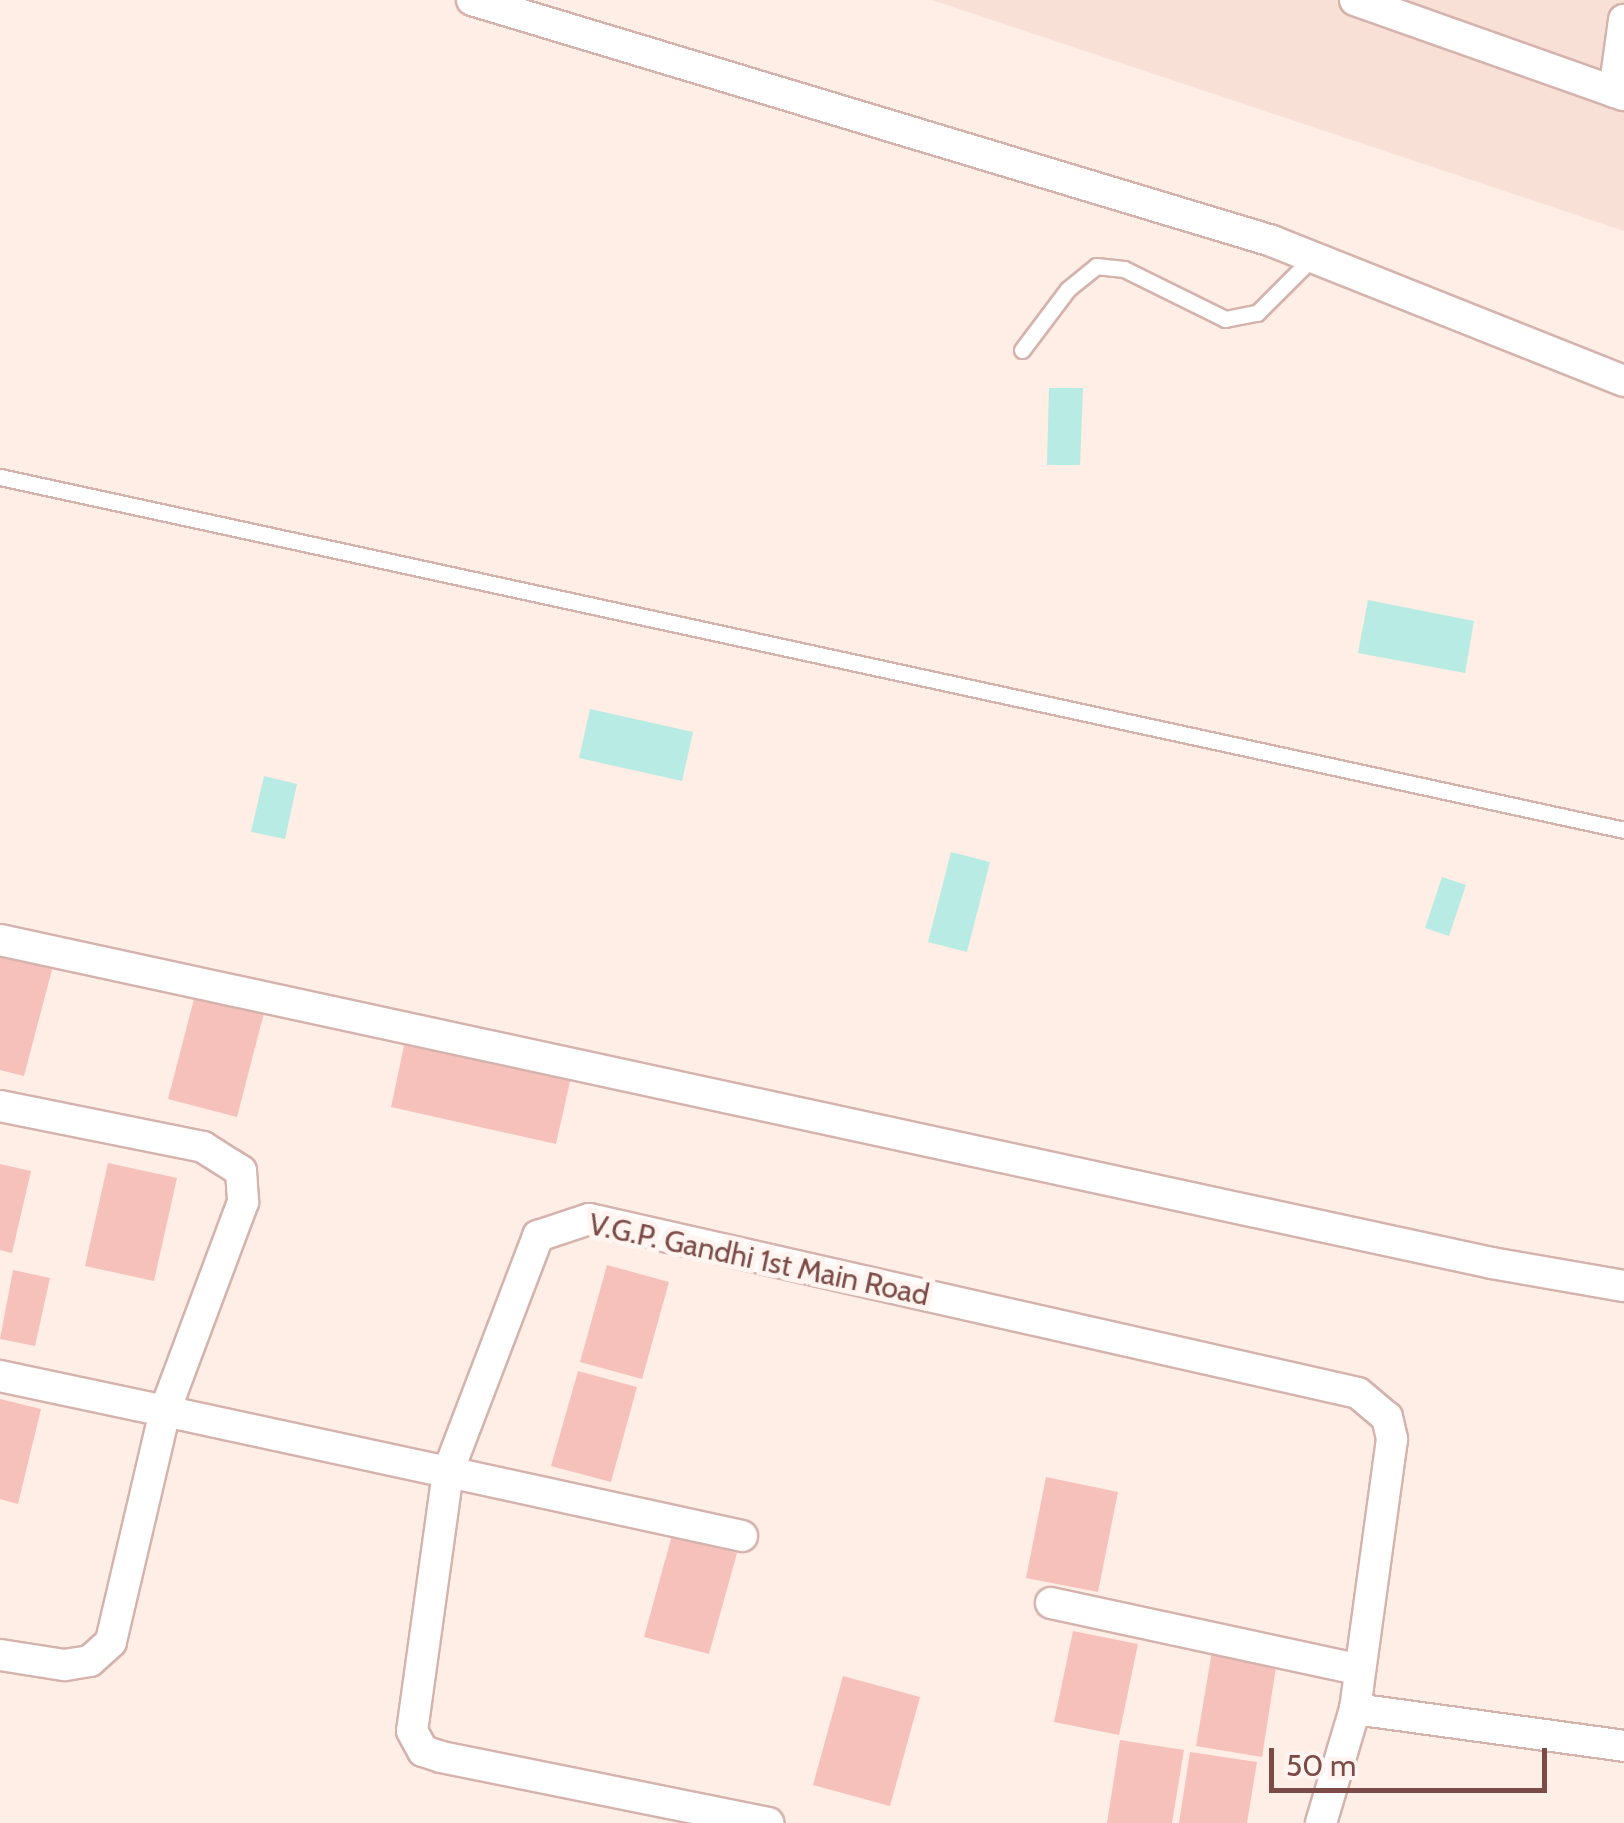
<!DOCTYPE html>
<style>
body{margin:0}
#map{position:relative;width:1624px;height:1823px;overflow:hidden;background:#feeee6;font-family:Cabin,sans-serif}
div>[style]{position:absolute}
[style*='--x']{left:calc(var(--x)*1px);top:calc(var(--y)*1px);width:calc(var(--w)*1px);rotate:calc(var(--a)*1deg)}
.residential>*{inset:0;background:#f9e0d7}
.water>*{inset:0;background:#b8ebe3}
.building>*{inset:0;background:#f7c1bb}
.roads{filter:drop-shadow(2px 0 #d5b3ad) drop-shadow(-2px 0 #d5b3ad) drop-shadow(0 2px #d5b3ad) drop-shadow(0 -2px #d5b3ad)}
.service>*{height:15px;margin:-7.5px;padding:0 7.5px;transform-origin:7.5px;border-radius:7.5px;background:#fff}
.minor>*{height:30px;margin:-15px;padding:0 15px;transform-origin:15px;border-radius:15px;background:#fff}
span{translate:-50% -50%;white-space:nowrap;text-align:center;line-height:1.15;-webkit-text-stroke:10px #fff4ef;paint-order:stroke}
.street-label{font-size:30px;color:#7b4b47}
.scale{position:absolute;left:1269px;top:1748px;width:278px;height:45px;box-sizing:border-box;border:5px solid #7b4b47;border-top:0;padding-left:12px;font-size:30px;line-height:35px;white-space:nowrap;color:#7b4b47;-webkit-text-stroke:8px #fff4ef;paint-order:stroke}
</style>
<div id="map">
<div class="residential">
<i style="clip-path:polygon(932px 0,1624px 0,1624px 231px)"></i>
</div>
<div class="water">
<i style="clip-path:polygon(1049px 388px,1083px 388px,1080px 465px,1047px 465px)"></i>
<i style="clip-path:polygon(1368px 600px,1474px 621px,1465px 673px,1358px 653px)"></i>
<i style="clip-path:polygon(590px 709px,693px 732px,682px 781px,579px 758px)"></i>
<i style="clip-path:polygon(264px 776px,297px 784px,285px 839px,251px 832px)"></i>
<i style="clip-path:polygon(951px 852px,990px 862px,967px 952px,928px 942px)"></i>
<i style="clip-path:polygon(1442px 877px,1466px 885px,1449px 936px,1425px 928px)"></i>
</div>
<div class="building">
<i style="clip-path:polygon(0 952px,53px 966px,24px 1076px,0 1070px)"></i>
<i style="clip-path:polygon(195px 995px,264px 1013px,237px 1117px,168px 1099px)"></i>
<i style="clip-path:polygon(405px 1041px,571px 1077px,556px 1144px,391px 1107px)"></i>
<i style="clip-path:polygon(108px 1163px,177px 1178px,154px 1281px,85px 1266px)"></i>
<i style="clip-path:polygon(0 1164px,31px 1171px,12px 1253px,0 1250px)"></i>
<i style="clip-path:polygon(607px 1265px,669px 1282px,642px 1379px,580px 1362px)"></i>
<i style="clip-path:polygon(13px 1270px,50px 1278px,35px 1346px,0 1339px)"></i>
<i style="clip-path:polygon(578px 1371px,637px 1387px,611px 1482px,551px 1466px)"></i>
<i style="clip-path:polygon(0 1399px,41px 1409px,18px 1504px,0 1499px)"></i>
<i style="clip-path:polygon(1046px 1477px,1118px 1492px,1098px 1592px,1026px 1578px)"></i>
<i style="clip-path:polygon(672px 1535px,737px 1553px,709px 1654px,644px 1637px)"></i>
<i style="clip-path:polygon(1073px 1631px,1138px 1644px,1119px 1735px,1054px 1722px)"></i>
<i style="clip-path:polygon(1212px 1651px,1277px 1661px,1262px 1757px,1196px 1746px)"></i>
<i style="clip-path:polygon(843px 1676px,920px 1697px,890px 1806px,813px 1785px)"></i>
<i style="clip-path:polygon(1120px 1740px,1184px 1750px,1172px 1823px,1107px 1823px)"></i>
<i style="clip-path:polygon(1190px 1752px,1257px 1762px,1247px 1823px,1179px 1823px)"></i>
</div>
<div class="roads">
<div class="service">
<i style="--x:1022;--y:350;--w:76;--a:-53"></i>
<i style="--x:1068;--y:289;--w:36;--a:-39"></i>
<i style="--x:1096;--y:266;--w:28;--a:6"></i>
<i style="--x:1124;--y:269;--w:113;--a:26.3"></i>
<i style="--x:1225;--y:319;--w:33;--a:-11"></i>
<i style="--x:1257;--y:313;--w:79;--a:-45"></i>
<i style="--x:0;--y:477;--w:1662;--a:12.26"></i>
</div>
<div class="minor">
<i style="--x:472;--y:0;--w:836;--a:16.76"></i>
<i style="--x:1272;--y:241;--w:379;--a:21.7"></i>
<i style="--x:1355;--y:0;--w:285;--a:19.5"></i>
<i style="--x:1614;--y:92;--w:73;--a:-82.1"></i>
<i style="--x:0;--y:940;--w:1527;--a:12.22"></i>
<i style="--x:1492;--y:1263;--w:134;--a:9.9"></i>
<i style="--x:0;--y:1106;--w:207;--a:11.4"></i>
<i style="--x:203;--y:1147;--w:45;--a:32.3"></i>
<i style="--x:241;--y:1171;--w:31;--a:86"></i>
<i style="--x:243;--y:1202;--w:223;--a:110.5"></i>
<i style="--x:165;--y:1411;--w:289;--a:12.2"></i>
<i style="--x:448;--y:1472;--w:253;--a:-69.1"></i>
<i style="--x:538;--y:1236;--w:54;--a:-18.4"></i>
<i style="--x:589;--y:1219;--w:788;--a:12.75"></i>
<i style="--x:1358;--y:1393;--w:38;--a:40"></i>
<i style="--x:1387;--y:1417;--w:23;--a:77"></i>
<i style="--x:1392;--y:1439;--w:273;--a:97.8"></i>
<i style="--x:1355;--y:1709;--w:272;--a:7.8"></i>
<i style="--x:0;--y:1376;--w:169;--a:12"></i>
<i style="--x:165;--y:1411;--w:237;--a:103.2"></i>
<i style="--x:111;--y:1642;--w:28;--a:138"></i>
<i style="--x:90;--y:1661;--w:26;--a:171"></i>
<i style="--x:64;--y:1665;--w:65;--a:-171.1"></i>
<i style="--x:742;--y:1536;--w:301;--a:-167.7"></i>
<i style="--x:448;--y:1472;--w:261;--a:97.9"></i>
<i style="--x:412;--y:1731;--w:23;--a:61"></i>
<i style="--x:423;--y:1751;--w:19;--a:18"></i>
<i style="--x:441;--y:1757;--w:334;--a:11.4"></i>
<i style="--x:1051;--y:1603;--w:316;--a:12.2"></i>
<i style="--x:1321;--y:1823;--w:119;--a:-73.4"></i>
</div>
</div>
<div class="street-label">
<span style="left:759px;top:1260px;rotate:12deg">V.G.P. Gandhi 1st Main Road</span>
</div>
<div class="scale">50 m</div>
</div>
